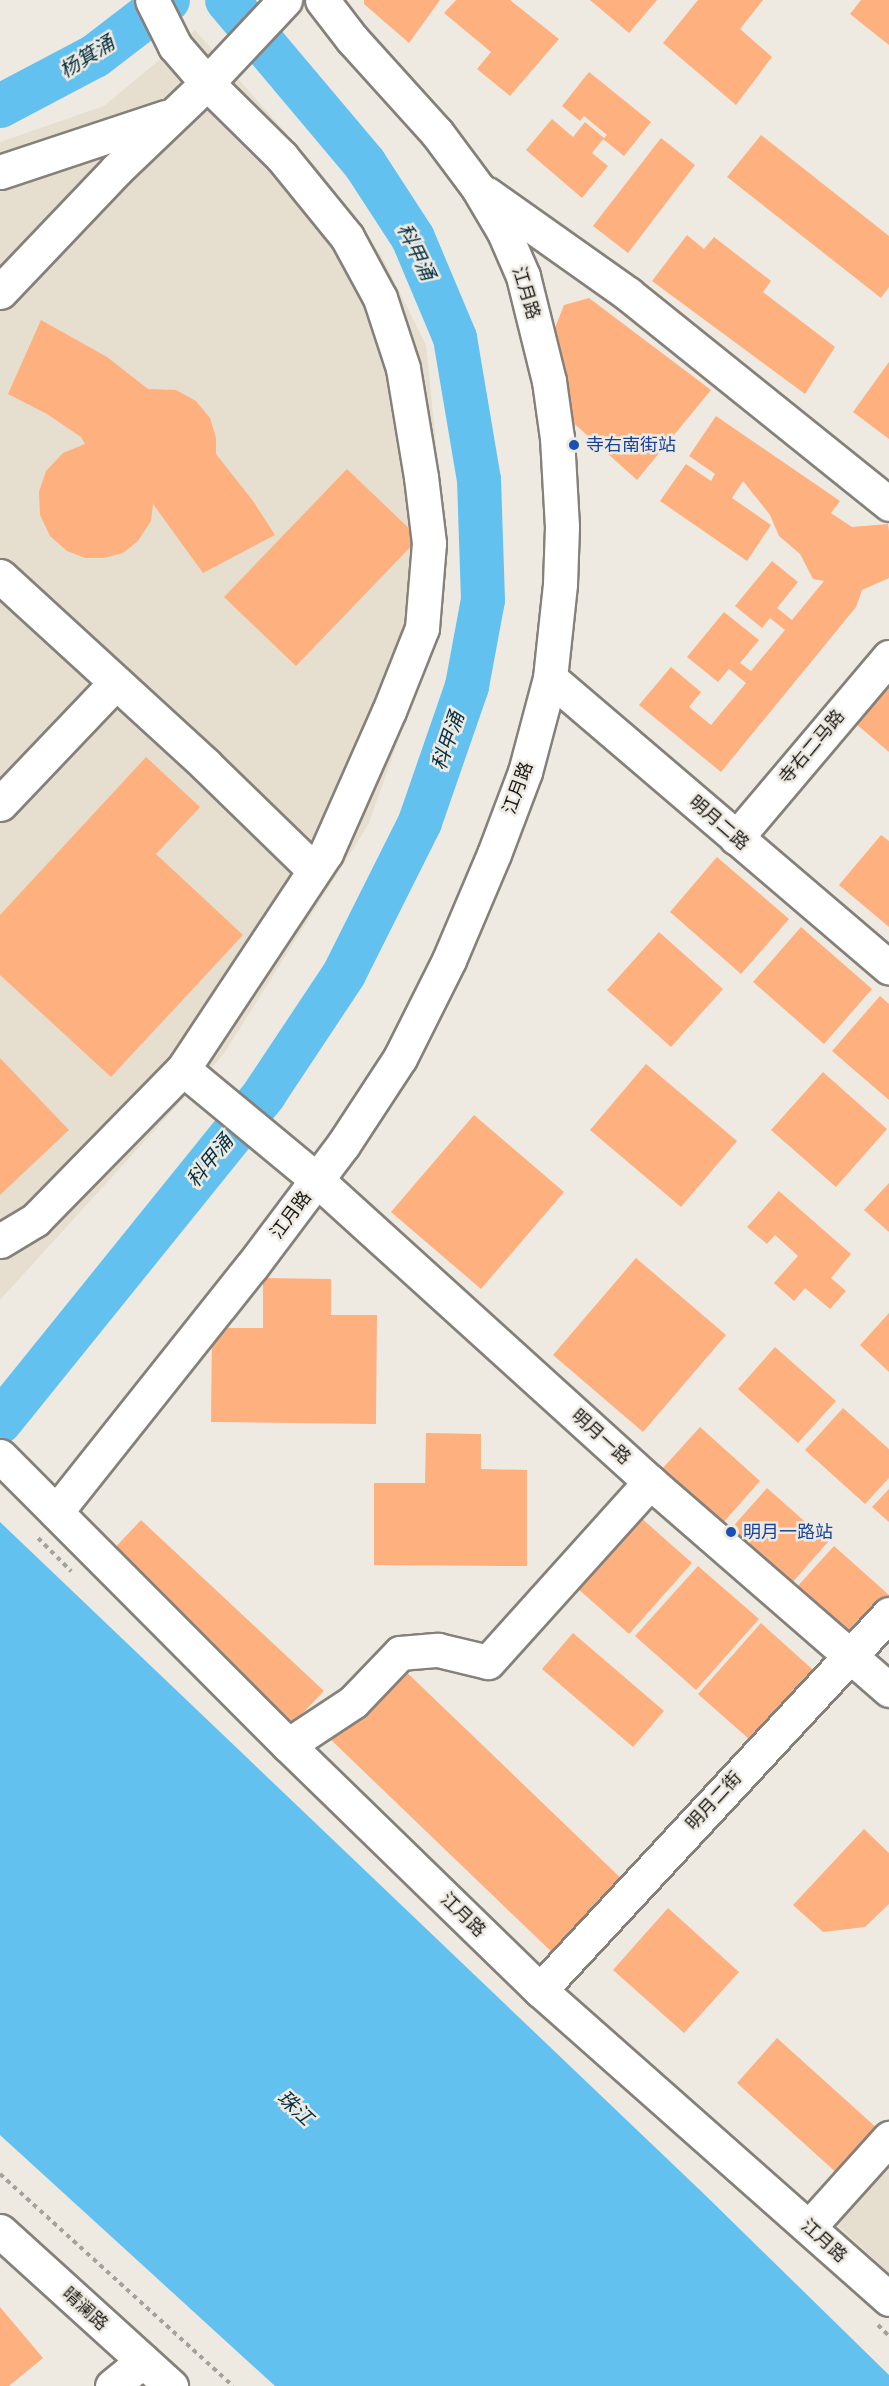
<!DOCTYPE html>
<meta charset="utf-8">
<style>
body{margin:0}
#map{position:relative;width:889px;height:2386px;overflow:hidden;background:#eeeae2;font-family:Jost,"Noto Sans SC",sans-serif}
div>[style]{position:absolute}
[style*='--x']{left:calc(var(--x)*1px);top:calc(var(--y)*1px);width:calc(var(--w)*1px);rotate:calc(var(--a)*1deg)}
.built>*{inset:0;background:#e6decf}
.water>*{inset:0;background:#63c1f0}
.river>*{height:44px;margin:-22px;padding:0 22px;transform-origin:22px;border-radius:22px;background:#63c1f0}
.building>*{inset:0;background:#feb07f}
.path>*{height:4px;margin-top:-2px;transform-origin:0;background:repeating-linear-gradient(90deg,#a5a29c 0 4.5px,transparent 0 9px)}
.roads{filter:drop-shadow(2px 0 #85817a) drop-shadow(-2px 0 #85817a) drop-shadow(0 2px #85817a) drop-shadow(0 -2px #85817a)}
.minor>*{height:33px;margin:-16.5px;padding:0 16.5px;transform-origin:16.5px;border-radius:16.5px;background:#fff}
.dots>*{width:16px;height:16px;translate:-50% -50%;box-sizing:border-box;border:3px solid #eeeae2;border-radius:50%}
span{translate:-50% -50%;white-space:nowrap;text-align:center;line-height:1.15;-webkit-text-stroke:5px #eeeae2;paint-order:stroke}
.street-label{font-size:18px;color:#191715}
.transit-label{font-size:18px;color:#164399}
.left{translate:0 -50%;text-align:left}
.water-label{font-size:20px;color:#032f42;font-style:italic}
</style>
<div id="map">
<div class="built">
<i style="clip-path:polygon(195px 30px,317px 168px,381px 255px,426px 345px,440px 483px,443px 566px,437px 632px,368px 825px,223px 1055px,0 1300px,0 142px,104px 106px)"></i>
<i style="clip-path:polygon(889px 2164px,889px 2273px,836px 2224px)"></i>
</div>
<div class="water">
<i style="clip-path:polygon(0 1522px,703px 2193px,889px 2375px,889px 2386px,275px 2386px,0 2135px)"></i>
</div>
<div class="river">
<i style="--x:0;--y:106;--w:107;--a:-27.8"></i>
<i style="--x:95;--y:56;--w:92;--a:-37.5"></i>
<i style="--x:0;--y:1422;--w:422;--a:-51.1"></i>
<i style="--x:265;--y:1093;--w:143;--a:-56.4"></i>
<i style="--x:344;--y:974;--w:170;--a:-63.4"></i>
<i style="--x:420;--y:822;--w:144;--a:-70.9"></i>
<i style="--x:467;--y:686;--w:87;--a:-79.5"></i>
<i style="--x:483;--y:600;--w:120;--a:-91.9"></i>
<i style="--x:479;--y:480;--w:144;--a:-99.6"></i>
<i style="--x:455;--y:338;--w:108;--a:-112.8"></i>
<i style="--x:413;--y:238;--w:88;--a:-123"></i>
<i style="--x:365;--y:164;--w:214;--a:-130.1"></i>
</div>
<div class="building">
<i style="clip-path:polygon(364px 0,440px 0,409px 43px,364px 4px)"></i>
<i style="clip-path:polygon(456px 0,510px 0,559px 39px,510px 96px,477px 69px,491px 52px,444px 13px)"></i>
<i style="clip-path:polygon(590px 0,657px 0,629px 33px)"></i>
<i style="clip-path:polygon(698px 0,763px 0,740px 29px,772px 57px,736px 105px,663px 43px)"></i>
<i style="clip-path:polygon(861px 0,889px 0,889px 45px,850px 14px)"></i>
<i style="clip-path:polygon(589px 72px,651px 122px,624px 156px,603px 139px,607px 135px,584px 116px,580px 121px,562px 106px)"></i>
<i style="clip-path:polygon(552px 119px,573px 137px,585px 122px,604px 138px,592px 153px,608px 166px,582px 198px,526px 150px)"></i>
<i style="clip-path:polygon(761px 135px,889px 236px,889px 287px,881px 298px,727px 177px)"></i>
<i style="clip-path:polygon(661px 138px,695px 165px,628px 253px,593px 226px)"></i>
<i style="clip-path:polygon(687px 235px,704px 249px,714px 237px,771px 281px,763px 292px,835px 347px,805px 394px,652px 281px)"></i>
<i style="clip-path:polygon(589px 298px,711px 390px,637px 480px,569px 419px,555px 328px,564px 305px)"></i>
<i style="clip-path:polygon(41px 320px,107px 357px,148px 389px,176px 390px,196px 401px,210px 418px,216px 438px,216px 454px,253px 501px,275px 535px,203px 573px,153px 504px,151px 521px,138px 541px,123px 553px,104px 558px,85px 558px,67px 551px,50px 536px,40px 515px,39px 492px,46px 471px,63px 453px,85px 444px,81px 437px,47px 414px,8px 394px)"></i>
<i style="clip-path:polygon(889px 362px,889px 439px,853px 412px)"></i>
<i style="clip-path:polygon(716px 416px,840px 501px,831px 513px,852px 527px,888px 524px,889px 531px,889px 578px,862px 590px,856px 607px,721px 772px,639px 705px,671px 667px,701px 692px,689px 707px,711px 725px,746px 683px,729px 669px,718px 682px,687px 657px,724px 612px,759px 640px,740px 663px,751px 671px,785px 630px,770px 618px,762px 628px,735px 606px,772px 561px,798px 582px,777px 608px,792px 620px,824px 581px,813px 579px,800px 554px,779px 536px,770px 515px,743px 481px,732px 498px,771px 525px,747px 561px,660px 501px,686px 464px,711px 481px,715px 474px,689px 456px)"></i>
<i style="clip-path:polygon(347px 469px,419px 538px,296px 666px,224px 597px)"></i>
<i style="clip-path:polygon(889px 670px,889px 752px,849px 718px)"></i>
<i style="clip-path:polygon(146px 757px,200px 807px,156px 854px,243px 935px,111px 1077px,0 975px,0 915px)"></i>
<i style="clip-path:polygon(881px 835px,889px 841px,889px 927px,839px 885px)"></i>
<i style="clip-path:polygon(717px 857px,789px 919px,741px 974px,670px 912px)"></i>
<i style="clip-path:polygon(801px 927px,872px 989px,824px 1044px,753px 982px)"></i>
<i style="clip-path:polygon(659px 932px,723px 989px,671px 1047px,607px 990px)"></i>
<i style="clip-path:polygon(880px 996px,889px 1004px,889px 1100px,832px 1051px)"></i>
<i style="clip-path:polygon(0 1058px,69px 1130px,0 1195px)"></i>
<i style="clip-path:polygon(646px 1064px,737px 1141px,681px 1207px,590px 1130px)"></i>
<i style="clip-path:polygon(823px 1072px,887px 1129px,836px 1187px,771px 1130px)"></i>
<i style="clip-path:polygon(474px 1115px,564px 1192px,481px 1289px,391px 1212px)"></i>
<i style="clip-path:polygon(889px 1183px,889px 1232px,864px 1210px)"></i>
<i style="clip-path:polygon(779px 1191px,851px 1254px,831px 1278px,846px 1291px,830px 1309px,805px 1288px,794px 1301px,774px 1283px,798px 1256px,775px 1235px,767px 1244px,747px 1227px)"></i>
<i style="clip-path:polygon(636px 1258px,726px 1335px,643px 1432px,553px 1355px)"></i>
<i style="clip-path:polygon(263px 1278px,331px 1279px,331px 1315px,377px 1315px,376px 1424px,211px 1422px,212px 1328px,263px 1328px)"></i>
<i style="clip-path:polygon(889px 1313px,889px 1372px,860px 1345px)"></i>
<i style="clip-path:polygon(775px 1347px,836px 1401px,798px 1443px,738px 1389px)"></i>
<i style="clip-path:polygon(843px 1408px,889px 1449px,889px 1478px,865px 1504px,805px 1450px)"></i>
<i style="clip-path:polygon(700px 1427px,760px 1481px,722px 1524px,662px 1469px)"></i>
<i style="clip-path:polygon(426px 1433px,481px 1434px,481px 1469px,527px 1470px,527px 1566px,374px 1565px,374px 1483px,425px 1483px)"></i>
<i style="clip-path:polygon(767px 1488px,828px 1542px,790px 1585px,729px 1531px)"></i>
<i style="clip-path:polygon(889px 1489px,889px 1522px,872px 1507px)"></i>
<i style="clip-path:polygon(631px 1509px,692px 1563px,629px 1634px,568px 1580px)"></i>
<i style="clip-path:polygon(141px 1520px,324px 1691px,292px 1724px,110px 1553px)"></i>
<i style="clip-path:polygon(834px 1546px,889px 1595px,889px 1606px,857px 1642px,796px 1588px)"></i>
<i style="clip-path:polygon(698px 1566px,759px 1619px,696px 1690px,635px 1636px)"></i>
<i style="clip-path:polygon(761px 1623px,821px 1677px,758px 1747px,698px 1694px)"></i>
<i style="clip-path:polygon(573px 1633px,664px 1711px,633px 1747px,542px 1669px)"></i>
<i style="clip-path:polygon(398px 1664px,628px 1885px,558px 1958px,328px 1737px)"></i>
<i style="clip-path:polygon(864px 1829px,889px 1853px,889px 1904px,865px 1927px,823px 1932px,793px 1905px)"></i>
<i style="clip-path:polygon(668px 1908px,739px 1972px,684px 2033px,613px 1970px)"></i>
<i style="clip-path:polygon(777px 2038px,879px 2130px,839px 2175px,737px 2083px)"></i>
<i style="clip-path:polygon(0 2307px,43px 2358px,9px 2386px,0 2386px)"></i>
</div>
<div class="path">
<i style="--x:38;--y:1538;--w:47;--a:45"></i>
<i style="--x:0;--y:2174;--w:315;--a:42.3"></i>
<i style="--x:878;--y:2325;--w:16;--a:45"></i>
</div>
<div class="roads">
<div class="minor">
<i style="--x:0;--y:172;--w:174;--a:-18.4"></i>
<i style="--x:487;--y:194;--w:173;--a:35.3"></i>
<i style="--x:628;--y:294;--w:335;--a:38.8"></i>
<i style="--x:0;--y:292;--w:168;--a:-46.4"></i>
<i style="--x:116;--y:170;--w:126;--a:-43.7"></i>
<i style="--x:207;--y:83;--w:114;--a:-46.8"></i>
<i style="--x:0;--y:576;--w:280;--a:42.5"></i>
<i style="--x:206;--y:765;--w:149;--a:44.2"></i>
<i style="--x:550;--y:678;--w:446;--a:40.5"></i>
<i style="--x:0;--y:804;--w:168;--a:-46.4"></i>
<i style="--x:736;--y:838;--w:237;--a:-49.8"></i>
<i style="--x:183;--y:1069;--w:174;--a:39.6"></i>
<i style="--x:317;--y:1180;--w:450;--a:42.2"></i>
<i style="--x:650;--y:1482;--w:317;--a:41"></i>
<i style="--x:0;--y:1241;--w:41;--a:-31"></i>
<i style="--x:35;--y:1220;--w:211;--a:-45.6"></i>
<i style="--x:183;--y:1069;--w:259;--a:-56.5"></i>
<i style="--x:326;--y:853;--w:155;--a:-66.1"></i>
<i style="--x:389;--y:711;--w:89;--a:-68.3"></i>
<i style="--x:422;--y:628;--w:85;--a:-85.3"></i>
<i style="--x:429;--y:543;--w:66;--a:-96.9"></i>
<i style="--x:421;--y:477;--w:110;--a:-99.4"></i>
<i style="--x:403;--y:368;--w:74;--a:-108.2"></i>
<i style="--x:380;--y:298;--w:69;--a:-118.4"></i>
<i style="--x:347;--y:237;--w:103;--a:-129.1"></i>
<i style="--x:282;--y:157;--w:105;--a:-135.4"></i>
<i style="--x:207;--y:83;--w:49;--a:-130.9"></i>
<i style="--x:175;--y:46;--w:51;--a:-116.6"></i>
<i style="--x:0;--y:1456;--w:408;--a:45.1"></i>
<i style="--x:288;--y:1745;--w:351;--a:44.2"></i>
<i style="--x:540;--y:1990;--w:466;--a:41.5"></i>
<i style="--x:56;--y:1512;--w:315;--a:-51.5"></i>
<i style="--x:252;--y:1266;--w:151;--a:-53.1"></i>
<i style="--x:343;--y:1145;--w:104;--a:-56.8"></i>
<i style="--x:400;--y:1058;--w:110;--a:-63.4"></i>
<i style="--x:449;--y:960;--w:115;--a:-67"></i>
<i style="--x:494;--y:854;--w:88;--a:-69.3"></i>
<i style="--x:525;--y:772;--w:97;--a:-75.1"></i>
<i style="--x:550;--y:678;--w:95;--a:-83.9"></i>
<i style="--x:560;--y:584;--w:57;--a:-88"></i>
<i style="--x:562;--y:527;--w:89;--a:-93.2"></i>
<i style="--x:557;--y:438;--w:58;--a:-98"></i>
<i style="--x:549;--y:381;--w:108;--a:-103.9"></i>
<i style="--x:523;--y:276;--w:48;--a:-113.4"></i>
<i style="--x:504;--y:232;--w:51;--a:-120.6"></i>
<i style="--x:478;--y:188;--w:69;--a:-126.7"></i>
<i style="--x:437;--y:133;--w:127;--a:-132.1"></i>
<i style="--x:352;--y:39;--w:49;--a:-127.6"></i>
<i style="--x:288;--y:1745;--w:78;--a:-33.5"></i>
<i style="--x:353;--y:1702;--w:68;--a:-46.2"></i>
<i style="--x:400;--y:1653;--w:38;--a:-5"></i>
<i style="--x:438;--y:1650;--w:51;--a:13.5"></i>
<i style="--x:488;--y:1662;--w:242;--a:-48"></i>
<i style="--x:540;--y:1990;--w:513;--a:-47.13"></i>
<i style="--x:809;--y:2227;--w:120;--a:-48"></i>
<i style="--x:0;--y:2231;--w:231;--a:42.2"></i>
<i style="--x:112;--y:2386;--w:40;--a:-39"></i>
</div>
</div>
<div class="dots">
<i style="left:574px;top:445px;background:#1a4fb4"></i>
<i style="left:731px;top:1532px;background:#1a4fb4"></i>
</div>
<div class="street-label">
<span style="left:526px;top:293px;rotate:73deg">江月路</span>
<span style="left:812px;top:747px;rotate:-50deg">寺右二马路</span>
<span style="left:518px;top:788px;rotate:-70deg">江月路</span>
<span style="left:719px;top:823px;rotate:41deg">明月二路</span>
<span style="left:291px;top:1215px;rotate:-53deg">江月路</span>
<span style="left:601px;top:1437px;rotate:42deg">明月一路</span>
<span style="left:714px;top:1801px;rotate:-47deg">明月二街</span>
<span style="left:463px;top:1915px;rotate:44deg">江月路</span>
<span style="left:824px;top:2241px;rotate:42deg">江月路</span>
<span style="left:85px;top:2309px;rotate:42deg">晴澜路</span>
</div>
<div class="transit-label">
<span class="left" style="left:586px;top:445px">寺右南街站</span>
<span class="left" style="left:743px;top:1532px">明月一路站</span>
</div>
<div class="water-label">
<span style="left:87px;top:57px;rotate:-32deg">杨箕涌</span>
<span style="left:416px;top:252px;rotate:64deg">科甲涌</span>
<span style="left:448px;top:741px;rotate:-71deg">科甲涌</span>
<span style="left:210px;top:1161px;rotate:-51deg">科甲涌</span>
<span style="left:295px;top:2108px;rotate:43deg">珠江</span>
</div>
</div>
